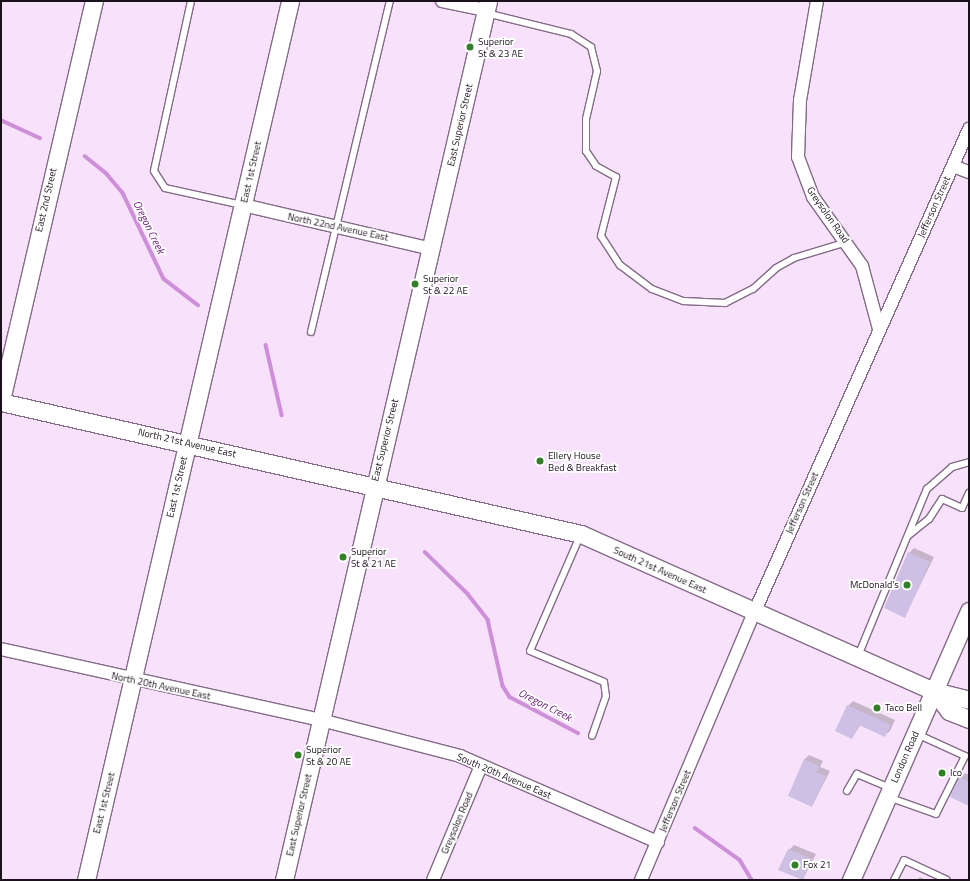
<!DOCTYPE html>
<style>
body{margin:0}
#map{position:relative;width:970px;height:881px;overflow:hidden;background:#f8e2fb;font-family:"Titillium Web",sans-serif}
div>[style]{position:absolute}
[style*='--x']{left:calc(var(--x)*1px);top:calc(var(--y)*1px);width:calc(var(--w)*1px);rotate:calc(var(--a)*1deg)}
.shadow>*{inset:0;background:#0003}
.stream>*{height:3.5px;margin:-1.75px;padding:0 1.75px;transform-origin:1.75px;border-radius:1.75px;background:#ce8fd9}
.building>*{inset:0;background:#cdc0e4}
.roads{filter:drop-shadow(1px 0 #836b87) drop-shadow(-1px 0 #836b87) drop-shadow(0 1px #836b87) drop-shadow(0 -1px #836b87)}
.lane>*{height:6px;margin:-3px;padding:0 3px;transform-origin:3px;border-radius:3px;background:#fff}
.street>*{height:12px;margin:-6px;padding:0 6px;transform-origin:6px;border-radius:6px;background:#fff}
.secondary>*{height:17px;margin:-8.5px;padding:0 8.5px;transform-origin:8.5px;border-radius:8.5px;background:#fff}
.dots>*{width:11px;height:11px;translate:-50% -50%;box-sizing:border-box;border:2px solid #fff;border-radius:50%}
span{translate:-50% -50%;white-space:nowrap;text-align:center;line-height:1.15;-webkit-text-stroke:3.5px #fff;paint-order:stroke}
.poi-label{font-size:10px;color:#1b111c}
.left{translate:0 -50%;text-align:left}
.right{translate:-100% -50%;text-align:right}
.street-label{font-size:10px;color:#1b111c}
.water-label{font-size:11px;color:#62156f;font-style:italic}
.frame{position:absolute;inset:0;border:2px solid #1b111c;pointer-events:none}
</style>
<div id="map">
<div class="shadow">
<i style="clip-path:polygon(914px 548px,934px 557px,905px 616px,909px 553px)"></i>
<i style="clip-path:polygon(853px 701px,895px 720px,890px 731px,885px 735px,861px 724px,852px 738px,848px 706px)"></i>
<i style="clip-path:polygon(809px 755px,823px 761px,820px 767px,830px 771px,812px 806px,804px 760px)"></i>
<i style="clip-path:polygon(965px 773px,969px 775px,969px 805px,960px 778px)"></i>
<i style="clip-path:polygon(794px 845px,816px 854px,803px 879px,789px 850px)"></i>
<i style="clip-path:polygon(920px 877px,926px 880px,917px 880px)"></i>
</div>
<div class="stream">
<i style="--x:1;--y:120;--w:43;--a:24.8"></i>
<i style="--x:85;--y:156;--w:28;--a:39"></i>
<i style="--x:107;--y:174;--w:25;--a:50"></i>
<i style="--x:123;--y:193;--w:95;--a:64.5"></i>
<i style="--x:164;--y:279;--w:43;--a:37.4"></i>
<i style="--x:266;--y:345;--w:72;--a:77.1"></i>
<i style="--x:425;--y:552;--w:60;--a:44.3"></i>
<i style="--x:468;--y:594;--w:33;--a:52"></i>
<i style="--x:488;--y:620;--w:68;--a:77.2"></i>
<i style="--x:503;--y:686;--w:13;--a:58"></i>
<i style="--x:510;--y:697;--w:77;--a:27.9"></i>
<i style="--x:695;--y:828;--w:55;--a:35.4"></i>
<i style="--x:740;--y:860;--w:23;--a:59"></i>
</div>
<div class="building">
<i style="clip-path:polygon(908px 552px,930px 562px,905px 618px,884px 608px)"></i>
<i style="clip-path:polygon(847px 705px,891px 725px,885px 737px,859px 725px,852px 739px,835px 731px)"></i>
<i style="clip-path:polygon(804px 759px,819px 766px,816px 772px,826px 776px,812px 807px,788px 796px)"></i>
<i style="clip-path:polygon(959px 777px,969px 782px,969px 806px,950px 797px)"></i>
<i style="clip-path:polygon(788px 849px,812px 859px,803px 880px,778px 870px)"></i>
</div>
<div class="roads">
<div class="lane">
<i style="--x:191;--y:1;--w:174;--a:102.3"></i>
<i style="--x:154;--y:171;--w:20;--a:57"></i>
<i style="--x:165;--y:188;--w:79;--a:12.4"></i>
<i style="--x:486;--y:13;--w:88;--a:13.9"></i>
<i style="--x:571;--y:34;--w:24;--a:33"></i>
<i style="--x:591;--y:47;--w:25;--a:76"></i>
<i style="--x:597;--y:71;--w:49;--a:102.9"></i>
<i style="--x:586;--y:119;--w:32;--a:90"></i>
<i style="--x:586;--y:151;--w:18;--a:56"></i>
<i style="--x:596;--y:166;--w:23;--a:29"></i>
<i style="--x:616;--y:177;--w:61;--a:104.3"></i>
<i style="--x:601;--y:236;--w:35;--a:57"></i>
<i style="--x:620;--y:265;--w:40;--a:37"></i>
<i style="--x:652;--y:289;--w:34;--a:21"></i>
<i style="--x:684;--y:301;--w:41;--a:2.8"></i>
<i style="--x:725;--y:303;--w:31;--a:-27"></i>
<i style="--x:753;--y:289;--w:31;--a:-42"></i>
<i style="--x:776;--y:268;--w:21;--a:-29"></i>
<i style="--x:794;--y:258;--w:55;--a:-16.8"></i>
<i style="--x:311;--y:332;--w:340;--a:-76.6"></i>
<i style="--x:909;--y:535;--w:26;--a:-39"></i>
<i style="--x:929;--y:519;--w:24;--a:-57"></i>
<i style="--x:942;--y:499;--w:22;--a:24"></i>
<i style="--x:962;--y:508;--w:17;--a:-65"></i>
<i style="--x:580;--y:536;--w:125;--a:113.5"></i>
<i style="--x:530;--y:651;--w:80;--a:22.7"></i>
<i style="--x:604;--y:682;--w:14;--a:82"></i>
<i style="--x:606;--y:696;--w:42;--a:109.3"></i>
<i style="--x:858;--y:656;--w:181;--a:-67.6"></i>
<i style="--x:927;--y:489;--w:33;--a:-41"></i>
<i style="--x:952;--y:467;--w:18;--a:-16"></i>
<i style="--x:847;--y:791;--w:20;--a:-60"></i>
<i style="--x:857;--y:774;--w:36;--a:23"></i>
<i style="--x:888;--y:797;--w:51;--a:19.5"></i>
<i style="--x:936;--y:814;--w:65;--a:-63.4"></i>
<i style="--x:965;--y:756;--w:53;--a:-155.4"></i>
<i style="--x:894;--y:880;--w:22;--a:-63"></i>
<i style="--x:904;--y:860;--w:47;--a:24.9"></i>
</div>
<div class="street">
<i style="--x:442;--y:1;--w:45;--a:11.6"></i>
<i style="--x:817;--y:1;--w:100;--a:99.7"></i>
<i style="--x:800;--y:100;--w:57;--a:92"></i>
<i style="--x:798;--y:157;--w:43;--a:69.4"></i>
<i style="--x:813;--y:197;--w:85;--a:54.6"></i>
<i style="--x:862;--y:266;--w:65;--a:74.9"></i>
<i style="--x:953;--y:166;--w:17;--a:21"></i>
<i style="--x:243;--y:205;--w:194;--a:13.1"></i>
<i style="--x:1;--y:649;--w:328;--a:12.5"></i>
<i style="--x:321;--y:720;--w:144;--a:14.5"></i>
<i style="--x:460;--y:756;--w:216;--a:23.5"></i>
<i style="--x:433;--y:880;--w:124;--a:-67.2"></i>
<i style="--x:641;--y:880;--w:290;--a:-67.1"></i>
<i style="--x:754;--y:613;--w:530;--a:-66.05"></i>
</div>
<div class="secondary">
<i style="--x:1;--y:400;--w:410;--a:-76.9"></i>
<i style="--x:1;--y:402;--w:595;--a:12.82"></i>
<i style="--x:581;--y:534;--w:386;--a:24"></i>
<i style="--x:934;--y:691;--w:36;--a:14"></i>
<i style="--x:934;--y:691;--w:25;--a:53"></i>
<i style="--x:949;--y:711;--w:22;--a:22"></i>
<i style="--x:86;--y:880;--w:902;--a:-76.93"></i>
<i style="--x:284;--y:880;--w:902;--a:-76.93"></i>
<i style="--x:851;--y:880;--w:294;--a:-66.3"></i>
</div>
</div>
<div class="dots">
<i style="left:470px;top:47px;background:#337f28"></i>
<i style="left:415px;top:284px;background:#337f28"></i>
<i style="left:540px;top:461px;background:#337f28"></i>
<i style="left:343px;top:557px;background:#337f28"></i>
<i style="left:907px;top:585px;background:#337f28"></i>
<i style="left:877px;top:708px;background:#337f28"></i>
<i style="left:298px;top:755px;background:#337f28"></i>
<i style="left:942px;top:773px;background:#337f28"></i>
<i style="left:795px;top:865px;background:#337f28"></i>
</div>
<div class="poi-label">
<span class="left" style="left:478px;top:47px">Superior<br>St &amp; 23 AE</span>
<span class="left" style="left:423px;top:284px">Superior<br>St &amp; 22 AE</span>
<span class="left" style="left:548px;top:461px">Ellery House<br>Bed &amp; Breakfast</span>
<span class="left" style="left:351px;top:557px">Superior<br>St &amp; 21 AE</span>
<span class="right" style="left:899px;top:585px">McDonald's</span>
<span class="left" style="left:885px;top:708px">Taco Bell</span>
<span class="left" style="left:306px;top:755px">Superior<br>St &amp; 20 AE</span>
<span class="left" style="left:950px;top:773px">Ico</span>
<span class="left" style="left:803px;top:865px">Fox 21</span>
</div>
<div class="street-label">
<span style="left:460px;top:125px;rotate:-77deg">East Superior Street</span>
<span style="left:251px;top:172px;rotate:-77deg">East 1st Street</span>
<span style="left:46px;top:200px;rotate:-77deg">East 2nd Street</span>
<span style="left:934px;top:207px;rotate:-66deg">Jefferson Street</span>
<span style="left:828px;top:215px;rotate:55deg">Greysolon Road</span>
<span style="left:338px;top:227px;rotate:12deg">North 22nd Avenue East</span>
<span style="left:385px;top:440px;rotate:-76deg">East Superior Street</span>
<span style="left:187px;top:443px;rotate:13deg">North 21st Avenue East</span>
<span style="left:177px;top:487px;rotate:-77deg">East 1st Street</span>
<span style="left:802px;top:503px;rotate:-66deg">Jefferson Street</span>
<span style="left:660px;top:570px;rotate:24deg">South 21st Avenue East</span>
<span style="left:161px;top:686px;rotate:12deg">North 20th Avenue East</span>
<span style="left:905px;top:757px;rotate:-66deg">London Road</span>
<span style="left:504px;top:776px;rotate:23deg">South 20th Avenue East</span>
<span style="left:675px;top:801px;rotate:-67deg">Jefferson Street</span>
<span style="left:104px;top:803px;rotate:-76deg">East 1st Street</span>
<span style="left:299px;top:815px;rotate:-77deg">East Superior Street</span>
<span style="left:457px;top:823px;rotate:-67deg">Greysolon Road</span>
</div>
<div class="water-label">
<span style="left:149px;top:227px;rotate:64deg">Oregon Creek</span>
<span style="left:545px;top:705px;rotate:27deg">Oregon Creek</span>
</div>
<div class="frame"></div>
</div>
